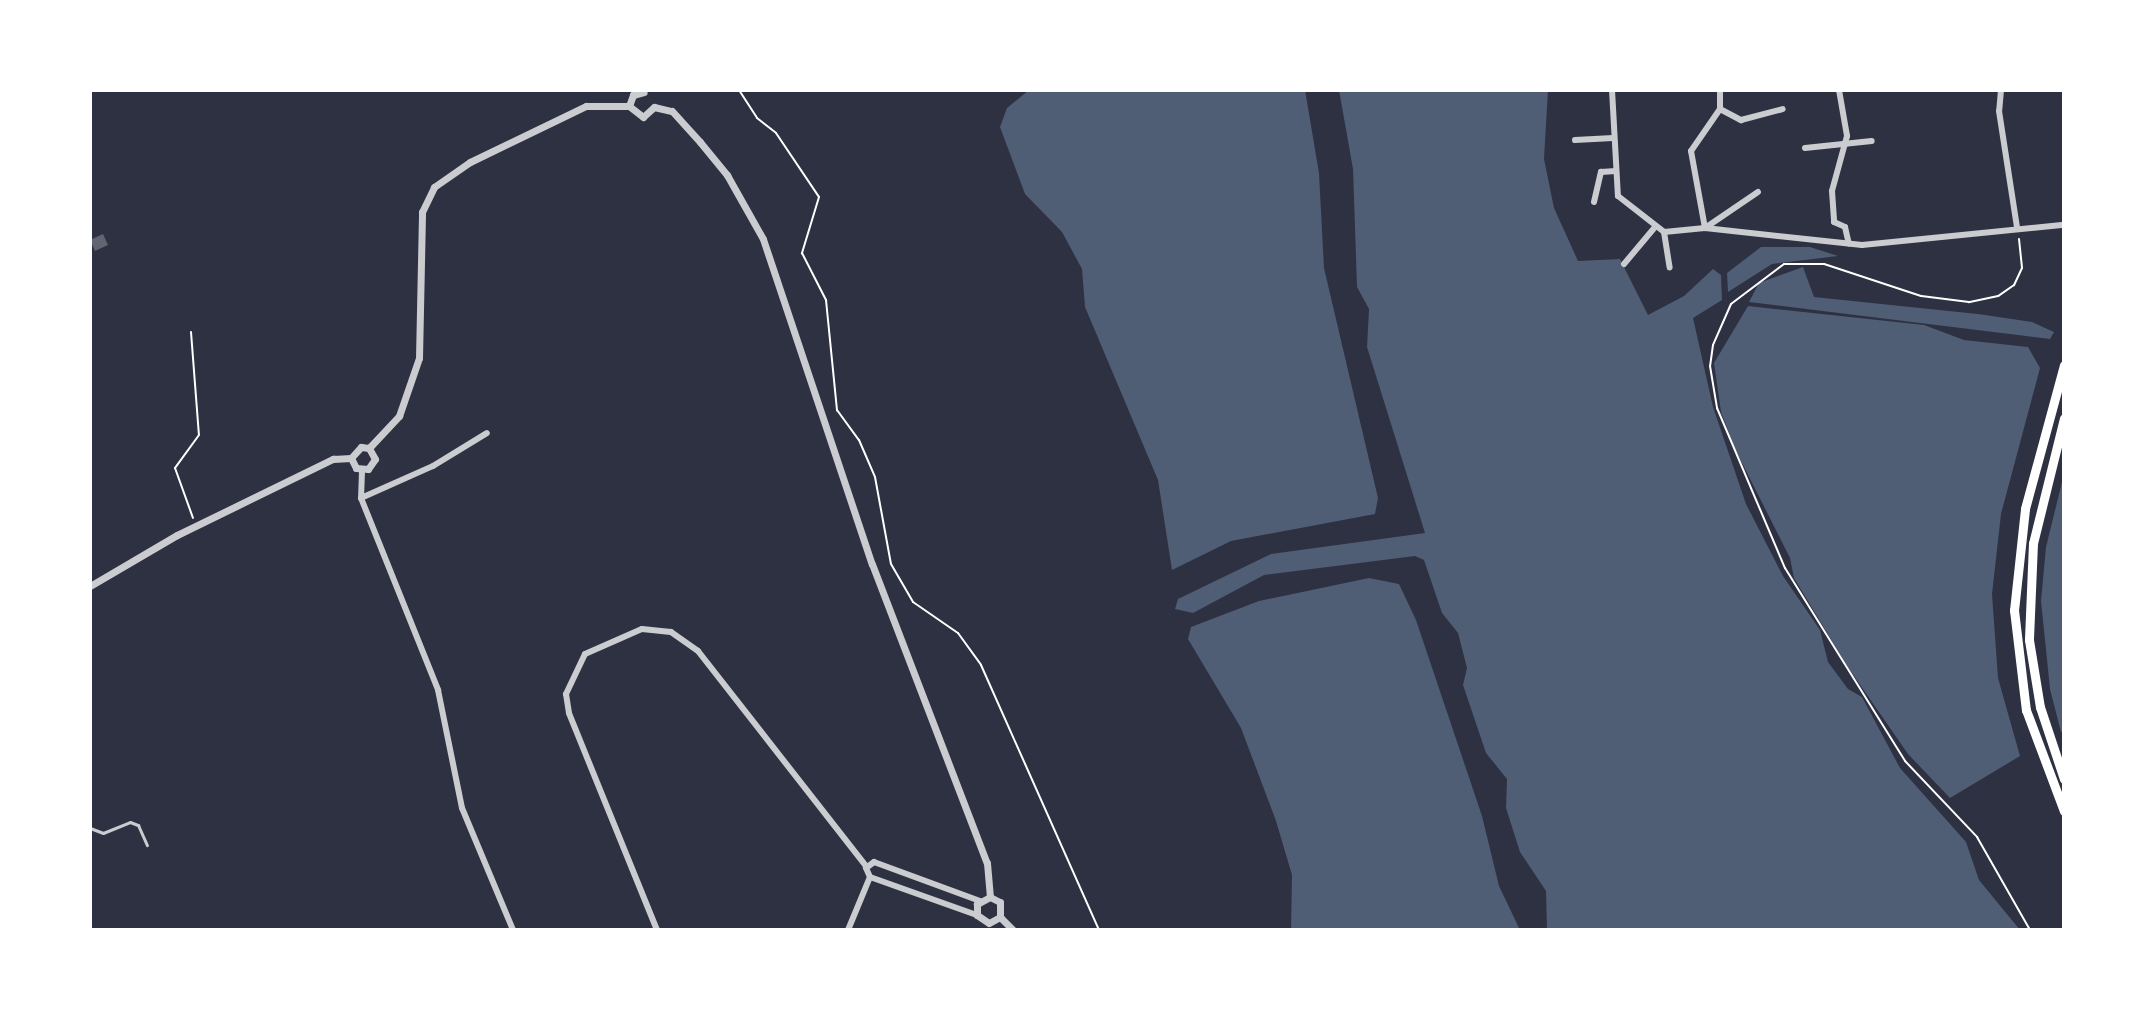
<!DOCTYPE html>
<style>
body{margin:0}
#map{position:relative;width:2154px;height:1020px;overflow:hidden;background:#2d3142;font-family:Lato,sans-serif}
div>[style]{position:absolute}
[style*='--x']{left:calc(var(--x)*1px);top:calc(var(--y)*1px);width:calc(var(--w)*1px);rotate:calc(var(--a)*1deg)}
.water>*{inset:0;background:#4f5d75}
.building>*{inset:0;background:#626471}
.path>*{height:2px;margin:-1px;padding:0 1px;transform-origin:1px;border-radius:1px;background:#fff}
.service>*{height:3px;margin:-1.5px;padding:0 1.5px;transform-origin:1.5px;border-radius:1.5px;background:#caccd0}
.minor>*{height:6px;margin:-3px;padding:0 3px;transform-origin:3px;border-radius:3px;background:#caccd0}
.tertiary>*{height:7px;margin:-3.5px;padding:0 3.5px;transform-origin:3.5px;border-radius:3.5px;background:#caccd0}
.primary>*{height:9px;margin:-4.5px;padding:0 4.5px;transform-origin:4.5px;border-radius:4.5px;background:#fff}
span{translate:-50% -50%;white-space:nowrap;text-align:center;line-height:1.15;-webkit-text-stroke:7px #fff;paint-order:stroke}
.frame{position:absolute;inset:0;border:92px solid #fff;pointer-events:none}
</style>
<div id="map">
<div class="water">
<i style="clip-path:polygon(1029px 90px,1305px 90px,1319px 173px,1324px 268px,1378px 498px,1375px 514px,1231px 541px,1172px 570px,1158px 480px,1085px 307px,1082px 269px,1062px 232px,1025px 194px,1000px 127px,1007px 108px)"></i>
<i style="clip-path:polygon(1339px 90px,1548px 90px,1544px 159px,1554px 208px,1578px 261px,1620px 259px,1648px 315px,1684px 296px,1713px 269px,1721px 275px,1722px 300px,1693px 318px,1713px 407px,1746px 504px,1783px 576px,1820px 630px,1828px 662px,1848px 689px,1862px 697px,1900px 768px,1966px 842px,1979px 880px,2020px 930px,1547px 930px,1546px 891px,1520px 852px,1506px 808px,1507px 779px,1486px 753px,1463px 685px,1467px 668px,1458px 633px,1442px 613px,1424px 560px,1415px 556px,1264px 575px,1193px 613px,1175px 609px,1178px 599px,1271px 554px,1425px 533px,1367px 347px,1369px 309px,1357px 287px,1353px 169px)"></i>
<i style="clip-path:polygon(1761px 247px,1810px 247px,1838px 256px,1772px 264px,1728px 292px,1727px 273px)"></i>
<i style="clip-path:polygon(1803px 267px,1814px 297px,1978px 314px,2032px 322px,2054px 332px,2050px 339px,1749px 302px,1759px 283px)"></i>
<i style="clip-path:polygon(1748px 306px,1924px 325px,1964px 340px,2028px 347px,2040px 368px,2001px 514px,1992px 594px,1998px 678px,2020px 756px,1950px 798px,1908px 754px,1847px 666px,1794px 578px,1790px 558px,1735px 449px,1721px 412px,1714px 363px)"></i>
<i style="clip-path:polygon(2064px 474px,2064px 731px,2061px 732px,2050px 689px,2041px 601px,2046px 547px)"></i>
<i style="clip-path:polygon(1369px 578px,1399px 584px,1416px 620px,1482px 816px,1499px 886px,1520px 930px,1291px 930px,1292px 875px,1276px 821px,1241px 728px,1188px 639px,1191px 627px,1259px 601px)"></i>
</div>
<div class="building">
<i style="clip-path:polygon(103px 234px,108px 245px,95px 251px,90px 240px)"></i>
</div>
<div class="path">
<i style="--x:739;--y:90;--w:33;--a:57"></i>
<i style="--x:757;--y:118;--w:24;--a:38"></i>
<i style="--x:776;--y:133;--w:77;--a:56.1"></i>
<i style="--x:819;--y:197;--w:59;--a:106.9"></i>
<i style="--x:802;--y:253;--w:53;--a:62.9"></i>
<i style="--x:826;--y:300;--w:111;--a:84.3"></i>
<i style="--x:837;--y:410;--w:37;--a:54"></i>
<i style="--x:859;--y:440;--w:40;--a:66.6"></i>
<i style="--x:875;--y:477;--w:88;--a:79.6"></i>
<i style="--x:891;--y:564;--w:44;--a:59.9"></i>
<i style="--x:913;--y:602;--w:55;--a:34.6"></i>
<i style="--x:958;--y:633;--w:39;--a:54"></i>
<i style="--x:981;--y:665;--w:290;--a:66"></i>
<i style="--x:2019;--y:239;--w:29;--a:84"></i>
<i style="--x:2022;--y:268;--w:19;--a:115"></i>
<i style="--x:2014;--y:285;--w:19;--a:145"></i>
<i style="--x:1998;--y:296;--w:30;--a:168"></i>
<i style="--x:1969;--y:302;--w:48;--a:-172.9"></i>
<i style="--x:1921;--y:296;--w:102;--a:-161.7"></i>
<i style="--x:1824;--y:264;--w:40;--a:180"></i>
<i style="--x:1784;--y:264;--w:66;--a:143"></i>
<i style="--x:1731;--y:304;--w:45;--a:113.7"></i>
<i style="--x:1713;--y:345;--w:21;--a:98"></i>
<i style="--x:1710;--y:366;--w:43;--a:80.5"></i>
<i style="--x:1717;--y:408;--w:174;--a:67"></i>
<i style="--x:1785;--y:568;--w:227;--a:58.1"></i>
<i style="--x:1905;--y:761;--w:105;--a:46.5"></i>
<i style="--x:1977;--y:837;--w:107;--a:60.3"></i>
<i style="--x:191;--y:332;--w:103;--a:85.6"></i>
<i style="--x:199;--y:435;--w:41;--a:126"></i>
<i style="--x:175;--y:468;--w:53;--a:70.2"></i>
</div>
<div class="service">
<i style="--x:90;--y:828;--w:14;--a:21"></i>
<i style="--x:103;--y:833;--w:29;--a:-22"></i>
<i style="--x:130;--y:822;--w:9;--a:21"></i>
<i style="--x:138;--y:825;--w:22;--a:66"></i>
</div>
<div class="minor">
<i style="--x:1612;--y:90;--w:106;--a:86.8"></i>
<i style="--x:1618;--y:196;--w:58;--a:38"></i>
<i style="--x:1664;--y:232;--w:41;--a:-5.6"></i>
<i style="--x:1705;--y:228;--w:158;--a:6.2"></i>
<i style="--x:1862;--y:245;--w:203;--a:-5.7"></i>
<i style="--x:1720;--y:90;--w:19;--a:90"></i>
<i style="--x:1720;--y:109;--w:51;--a:124.6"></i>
<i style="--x:1691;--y:151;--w:78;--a:79.7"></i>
<i style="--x:1705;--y:228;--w:64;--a:-34.2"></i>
<i style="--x:1839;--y:90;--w:47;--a:80.1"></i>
<i style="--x:1847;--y:136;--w:57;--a:105.3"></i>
<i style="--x:1832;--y:191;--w:31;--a:86"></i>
<i style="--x:1834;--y:222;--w:12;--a:24"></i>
<i style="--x:1845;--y:227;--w:17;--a:77"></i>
<i style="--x:2001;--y:90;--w:21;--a:95"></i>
<i style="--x:1999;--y:111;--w:117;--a:81.2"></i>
<i style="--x:1720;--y:109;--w:24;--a:28"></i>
<i style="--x:1741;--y:120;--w:43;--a:-14.7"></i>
<i style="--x:1575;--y:140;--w:38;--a:-3"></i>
<i style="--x:1805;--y:148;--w:67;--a:-6"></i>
<i style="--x:1594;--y:202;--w:31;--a:-77"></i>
<i style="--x:1601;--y:172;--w:15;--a:-4"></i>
<i style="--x:1664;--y:232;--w:36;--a:81"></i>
<i style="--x:1624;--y:264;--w:48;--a:-50"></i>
<i style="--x:362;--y:471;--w:27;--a:92"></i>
<i style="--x:361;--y:498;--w:207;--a:68.1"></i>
<i style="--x:438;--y:690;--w:120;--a:78.5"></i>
<i style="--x:462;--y:808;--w:132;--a:67.3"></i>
<i style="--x:361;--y:498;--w:79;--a:-24"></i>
<i style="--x:433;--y:466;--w:63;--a:-31.4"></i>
<i style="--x:870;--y:877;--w:10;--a:-114"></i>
<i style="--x:866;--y:868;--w:10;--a:-37"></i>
<i style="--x:874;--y:862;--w:113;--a:20.2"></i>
<i style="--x:870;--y:877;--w:114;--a:19.6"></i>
<i style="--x:657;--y:930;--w:234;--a:-112.1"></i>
<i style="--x:569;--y:713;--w:19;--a:-99"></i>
<i style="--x:566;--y:694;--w:44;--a:-64.6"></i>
<i style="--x:585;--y:654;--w:62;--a:-23.7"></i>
<i style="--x:642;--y:629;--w:29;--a:6"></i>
<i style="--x:671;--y:632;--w:33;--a:35"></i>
<i style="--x:698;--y:651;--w:273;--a:52"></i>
<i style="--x:848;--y:930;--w:57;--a:-67.5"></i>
</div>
<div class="tertiary">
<i style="--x:629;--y:106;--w:18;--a:38"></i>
<i style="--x:643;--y:117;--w:15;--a:-42"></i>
<i style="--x:629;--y:106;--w:12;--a:-70"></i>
<i style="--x:633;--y:95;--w:11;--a:-15"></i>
<i style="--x:654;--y:107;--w:18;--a:13"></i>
<i style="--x:672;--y:111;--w:42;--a:47.9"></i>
<i style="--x:700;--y:142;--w:43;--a:50.7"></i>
<i style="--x:727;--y:175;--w:73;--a:60.6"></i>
<i style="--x:763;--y:239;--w:343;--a:71.5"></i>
<i style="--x:872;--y:564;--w:320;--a:69"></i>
<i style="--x:987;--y:863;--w:34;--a:85"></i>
<i style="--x:369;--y:448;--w:44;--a:-46.8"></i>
<i style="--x:399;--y:416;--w:61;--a:-71"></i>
<i style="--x:419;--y:358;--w:146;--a:-88.8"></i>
<i style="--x:422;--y:212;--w:28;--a:-64"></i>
<i style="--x:434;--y:187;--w:44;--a:-34.8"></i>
<i style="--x:470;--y:162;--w:129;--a:-25.8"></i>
<i style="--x:586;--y:106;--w:43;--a:0"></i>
<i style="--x:351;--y:458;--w:11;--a:63"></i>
<i style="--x:356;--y:468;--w:12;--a:5"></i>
<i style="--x:368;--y:469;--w:12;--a:-55"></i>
<i style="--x:375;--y:459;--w:13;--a:-119"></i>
<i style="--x:351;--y:458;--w:15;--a:-48"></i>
<i style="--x:361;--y:447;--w:8;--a:7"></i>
<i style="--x:90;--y:586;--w:101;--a:-30.4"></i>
<i style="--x:177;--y:535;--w:174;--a:-26"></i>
<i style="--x:333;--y:459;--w:18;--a:-3"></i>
<i style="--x:990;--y:897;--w:15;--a:152"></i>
<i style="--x:977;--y:904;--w:11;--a:90"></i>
<i style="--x:977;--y:915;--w:14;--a:34"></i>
<i style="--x:989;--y:923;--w:13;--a:-29"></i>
<i style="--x:990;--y:897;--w:11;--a:27"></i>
<i style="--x:1000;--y:902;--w:15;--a:90"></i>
<i style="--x:1000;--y:917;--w:18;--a:45"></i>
</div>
<div class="primary">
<i style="--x:2064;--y:365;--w:149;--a:105.2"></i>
<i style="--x:2025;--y:509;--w:102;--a:96.2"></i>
<i style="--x:2014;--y:610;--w:101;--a:83.2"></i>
<i style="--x:2026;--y:710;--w:108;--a:69.4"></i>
<i style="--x:2064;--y:418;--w:129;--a:103.9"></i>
<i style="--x:2033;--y:543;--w:97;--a:92.4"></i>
<i style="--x:2029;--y:640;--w:68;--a:80.7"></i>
<i style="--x:2040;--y:707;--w:76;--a:71.6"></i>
</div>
<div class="frame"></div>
</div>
